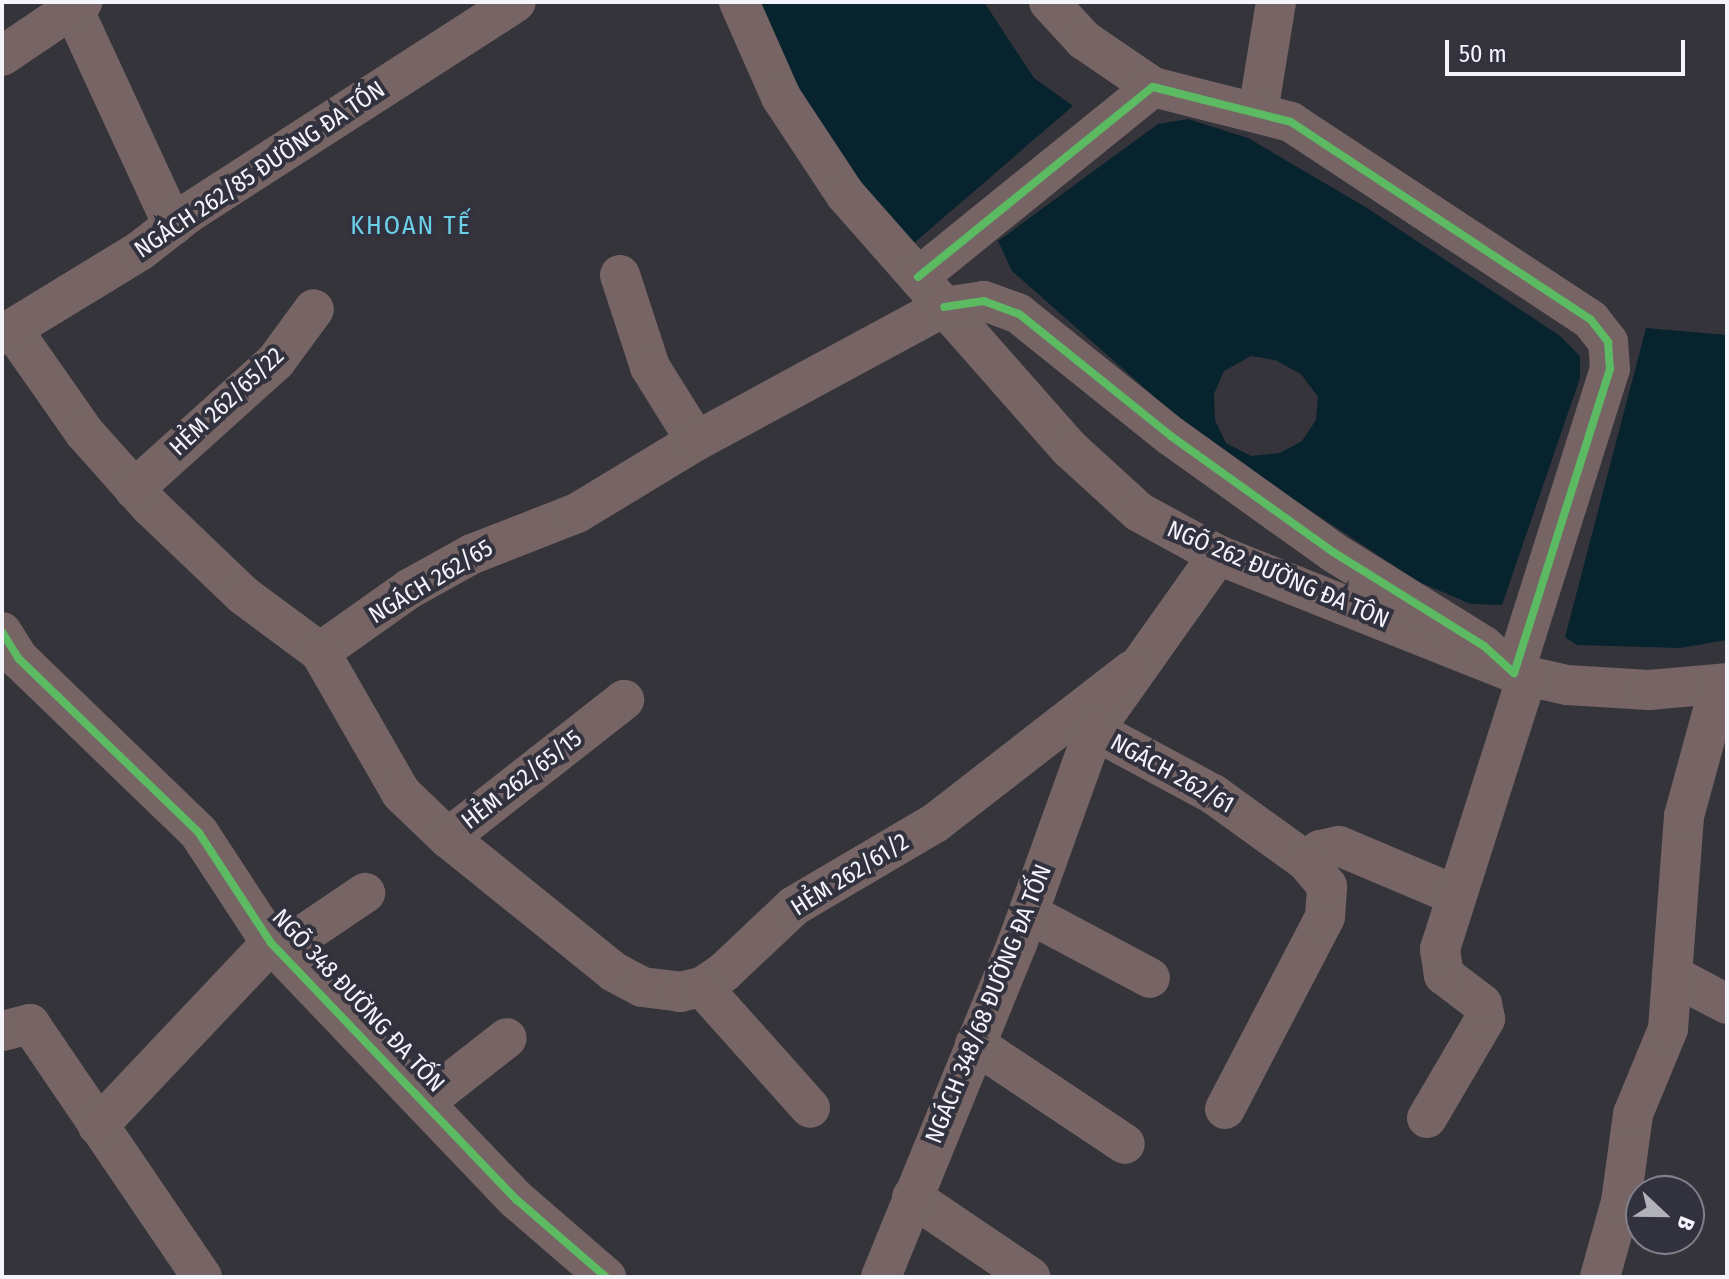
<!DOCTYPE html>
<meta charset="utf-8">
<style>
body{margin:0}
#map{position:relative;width:1729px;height:1279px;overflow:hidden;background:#35343b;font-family:"Fira Sans Condensed",sans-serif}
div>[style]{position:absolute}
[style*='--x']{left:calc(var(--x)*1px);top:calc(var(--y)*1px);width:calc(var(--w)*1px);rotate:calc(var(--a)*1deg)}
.water>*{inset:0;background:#07232e}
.minor>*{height:40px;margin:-20px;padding:0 20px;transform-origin:20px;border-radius:20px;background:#766564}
.cycleway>*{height:8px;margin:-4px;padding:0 4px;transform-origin:4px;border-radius:4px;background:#5cba63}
span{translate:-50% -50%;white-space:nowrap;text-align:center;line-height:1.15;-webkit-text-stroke:8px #32313e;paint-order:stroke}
.street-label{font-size:24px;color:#f4f4fc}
.neighbourhood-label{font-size:26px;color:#6acfe7;letter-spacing:2px}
.frame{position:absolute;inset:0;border:4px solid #f4f4fc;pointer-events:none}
.north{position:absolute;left:1625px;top:1175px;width:80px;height:80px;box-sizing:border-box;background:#32313e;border:2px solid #807f8a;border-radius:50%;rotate:112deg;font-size:22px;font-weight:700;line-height:32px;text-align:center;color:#f4f4fc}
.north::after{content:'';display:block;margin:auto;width:28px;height:36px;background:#b1b1b8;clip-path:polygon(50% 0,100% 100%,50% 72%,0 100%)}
.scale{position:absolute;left:1445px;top:40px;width:240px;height:36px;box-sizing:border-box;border:4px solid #f4f4fc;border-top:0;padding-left:10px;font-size:24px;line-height:28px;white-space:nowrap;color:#f4f4fc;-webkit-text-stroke:6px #32313e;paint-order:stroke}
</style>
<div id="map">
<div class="water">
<i style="clip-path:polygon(756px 2px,984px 2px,1034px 78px,1073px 106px,907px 249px,796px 106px)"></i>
<i style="clip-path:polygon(evenodd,1188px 119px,1248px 138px,1367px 208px,1560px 336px,1580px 356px,1580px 378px,1502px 605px,1471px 604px,1419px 582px,1293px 499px,1174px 414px,1012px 271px,998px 241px,1158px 124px,1188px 119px,1251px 356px,1275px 360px,1301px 374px,1318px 397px,1316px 420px,1302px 441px,1280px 453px,1251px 456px,1226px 443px,1215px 420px,1214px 394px,1224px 371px,1251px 356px)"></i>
<i style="clip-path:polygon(1646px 328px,1727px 335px,1727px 640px,1680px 648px,1577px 645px,1565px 637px)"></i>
</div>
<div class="minor">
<i style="--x:70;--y:2;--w:246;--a:65.2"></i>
<i style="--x:739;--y:2;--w:104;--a:66.1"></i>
<i style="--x:781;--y:97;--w:116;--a:56.6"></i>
<i style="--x:845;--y:194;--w:340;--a:48.6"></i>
<i style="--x:1070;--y:449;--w:93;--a:42.4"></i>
<i style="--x:1139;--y:512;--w:90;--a:28.6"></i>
<i style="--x:1218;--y:555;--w:319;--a:21.7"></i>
<i style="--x:1514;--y:673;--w:54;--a:12.8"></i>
<i style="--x:1567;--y:685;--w:82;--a:3.5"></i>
<i style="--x:1649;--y:690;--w:78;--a:-5.1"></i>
<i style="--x:1049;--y:2;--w:52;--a:47.4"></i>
<i style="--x:1084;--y:40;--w:83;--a:34.3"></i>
<i style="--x:2;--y:56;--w:97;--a:-34"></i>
<i style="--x:1258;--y:112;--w:111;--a:-80.7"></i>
<i style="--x:620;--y:275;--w:97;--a:71.9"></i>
<i style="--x:650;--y:367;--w:87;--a:58.1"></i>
<i style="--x:12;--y:329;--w:126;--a:55"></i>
<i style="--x:84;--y:432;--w:99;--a:48.3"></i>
<i style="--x:150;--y:506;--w:129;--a:43.7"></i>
<i style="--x:243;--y:595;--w:96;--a:36.5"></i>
<i style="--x:320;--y:652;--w:109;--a:-35.3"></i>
<i style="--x:409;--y:589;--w:72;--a:-29.1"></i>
<i style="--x:472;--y:554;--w:113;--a:-21.3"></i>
<i style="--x:577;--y:513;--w:139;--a:-31.2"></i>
<i style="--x:696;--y:441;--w:282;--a:-28.4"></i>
<i style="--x:944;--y:307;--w:40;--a:-8.5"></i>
<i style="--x:984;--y:301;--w:37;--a:20"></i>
<i style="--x:1019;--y:314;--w:195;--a:38.8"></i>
<i style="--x:1171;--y:436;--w:199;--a:35.6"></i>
<i style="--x:1333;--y:552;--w:178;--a:31.9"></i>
<i style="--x:1484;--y:646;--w:40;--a:42"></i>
<i style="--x:1514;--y:673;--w:319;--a:-72.5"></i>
<i style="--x:1610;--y:369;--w:27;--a:-94"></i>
<i style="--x:1608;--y:342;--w:28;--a:-128"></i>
<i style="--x:1591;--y:320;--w:359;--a:-146.6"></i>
<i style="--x:1291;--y:122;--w:142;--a:-165.8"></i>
<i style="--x:1153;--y:87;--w:302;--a:141"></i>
<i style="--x:2;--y:335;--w:163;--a:-31.4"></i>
<i style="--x:141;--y:250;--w:58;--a:-38"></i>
<i style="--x:187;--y:214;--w:391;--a:-32.8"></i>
<i style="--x:134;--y:489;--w:191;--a:-42"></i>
<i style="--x:276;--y:361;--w:64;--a:-53.8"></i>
<i style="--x:1218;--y:555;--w:214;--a:125.3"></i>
<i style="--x:1094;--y:730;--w:135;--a:28.3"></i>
<i style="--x:1213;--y:794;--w:115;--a:35.8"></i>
<i style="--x:1306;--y:861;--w:18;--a:-38"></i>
<i style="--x:1320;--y:850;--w:19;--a:-12"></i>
<i style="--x:1339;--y:846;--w:126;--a:22.9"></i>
<i style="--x:2;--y:632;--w:32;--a:58"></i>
<i style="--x:19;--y:659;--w:250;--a:44"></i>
<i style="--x:199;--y:833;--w:131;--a:56.8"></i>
<i style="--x:271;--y:943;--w:356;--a:46.3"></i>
<i style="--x:517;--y:1200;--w:118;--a:40.9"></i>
<i style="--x:320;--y:652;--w:163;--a:60.1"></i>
<i style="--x:401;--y:793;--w:65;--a:43.8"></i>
<i style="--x:448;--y:838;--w:224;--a:-38.1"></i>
<i style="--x:448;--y:838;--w:213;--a:38.9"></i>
<i style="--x:614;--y:972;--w:32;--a:28"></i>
<i style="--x:642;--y:987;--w:38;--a:7"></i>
<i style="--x:680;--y:992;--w:23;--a:-13"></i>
<i style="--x:702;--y:987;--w:27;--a:-34"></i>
<i style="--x:724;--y:972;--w:96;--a:-43.3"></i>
<i style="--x:794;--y:906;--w:164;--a:-30.5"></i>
<i style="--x:935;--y:823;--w:249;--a:-37.8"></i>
<i style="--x:1028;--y:913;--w:138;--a:28"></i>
<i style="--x:279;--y:951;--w:104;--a:-34"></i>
<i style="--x:1672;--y:975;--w:62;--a:27.8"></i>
<i style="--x:702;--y:987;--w:162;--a:48.2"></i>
<i style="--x:2;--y:1031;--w:29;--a:-14"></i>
<i style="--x:30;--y:1024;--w:306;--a:55.8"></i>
<i style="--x:975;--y:1044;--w:180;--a:33.7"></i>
<i style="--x:424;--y:1103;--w:105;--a:-38.1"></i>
<i style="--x:1225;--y:1109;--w:216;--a:-62.5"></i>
<i style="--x:1325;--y:917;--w:31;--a:-86"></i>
<i style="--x:1327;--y:886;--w:33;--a:-130"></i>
<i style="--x:1427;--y:1118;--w:115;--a:-59.6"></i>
<i style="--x:1485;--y:1019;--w:15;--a:-101"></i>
<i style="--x:1482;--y:1004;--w:48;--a:-142.7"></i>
<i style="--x:1444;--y:975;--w:26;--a:-99"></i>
<i style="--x:1440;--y:949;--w:287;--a:-72.3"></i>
<i style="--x:98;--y:1126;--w:252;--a:-46.6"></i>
<i style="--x:912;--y:1197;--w:143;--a:34.1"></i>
<i style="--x:881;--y:1277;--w:360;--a:-67.8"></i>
<i style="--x:1017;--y:944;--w:227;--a:-70.2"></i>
<i style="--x:1600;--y:1277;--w:78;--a:-74.4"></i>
<i style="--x:1621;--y:1202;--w:89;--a:-82.2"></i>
<i style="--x:1633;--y:1114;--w:92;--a:-67.6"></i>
<i style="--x:1668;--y:1029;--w:214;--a:-85.7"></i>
<i style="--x:1684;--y:816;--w:137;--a:-74.7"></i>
</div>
<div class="cycleway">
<i style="--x:918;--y:277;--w:302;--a:-39"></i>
<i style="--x:1153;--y:87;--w:142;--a:14.2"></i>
<i style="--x:1291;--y:122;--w:359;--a:33.4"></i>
<i style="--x:1591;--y:320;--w:28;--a:52"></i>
<i style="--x:1608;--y:342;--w:27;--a:86"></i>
<i style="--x:1610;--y:369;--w:319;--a:107.5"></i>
<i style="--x:1514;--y:673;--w:40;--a:-138"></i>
<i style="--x:1484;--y:646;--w:178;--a:-148.1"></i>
<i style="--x:1333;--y:552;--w:199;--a:-144.4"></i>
<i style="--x:1171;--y:436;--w:195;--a:-141.2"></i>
<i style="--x:1019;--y:314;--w:37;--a:-160"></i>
<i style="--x:984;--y:301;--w:40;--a:171.5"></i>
<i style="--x:2;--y:632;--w:32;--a:58"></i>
<i style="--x:19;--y:659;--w:250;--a:44"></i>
<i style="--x:199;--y:833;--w:131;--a:56.8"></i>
<i style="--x:271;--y:943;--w:356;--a:46.3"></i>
<i style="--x:517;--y:1200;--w:118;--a:40.9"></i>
</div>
<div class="street-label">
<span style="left:260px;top:170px;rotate:-34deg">NGÁCH 262/85 ĐƯỜNG ĐA TỐN</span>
<span style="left:227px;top:402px;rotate:-43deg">HẺM 262/65/22</span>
<span style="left:1278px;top:575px;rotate:23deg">NGÕ 262 ĐƯỜNG ĐA TÔN</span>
<span style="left:431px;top:582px;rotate:-31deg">NGÁCH 262/65</span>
<span style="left:1172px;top:774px;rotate:29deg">NGÁCH 262/61</span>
<span style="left:522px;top:780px;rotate:-38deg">HẺM 262/65/15</span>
<span style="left:850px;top:875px;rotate:-32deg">HẺM 262/61/2</span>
<span style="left:358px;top:1001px;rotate:47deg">NGÕ 348 ĐƯỜNG ĐA TỐN</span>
<span style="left:989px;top:1004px;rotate:-68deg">NGÁCH 348/68 ĐƯỜNG ĐA TỐN</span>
</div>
<div class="neighbourhood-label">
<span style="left:411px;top:226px">KHOAN TẾ</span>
</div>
<div class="frame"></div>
<div class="north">B</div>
<div class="scale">50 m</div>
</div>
